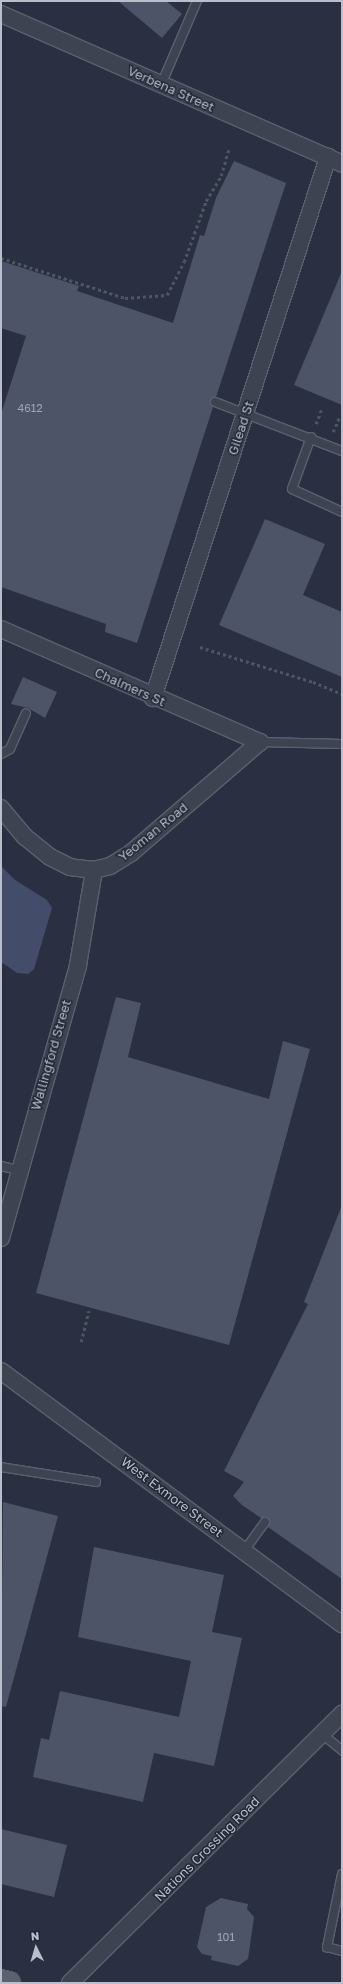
<!DOCTYPE html>
<style>
body{margin:0}
#map{position:relative;width:343px;height:1984px;overflow:hidden;background:#2a3041;font-family:"Golos Text",sans-serif}
div>[style]{position:absolute}
[style*='--x']{left:calc(var(--x)*1px);top:calc(var(--y)*1px);width:calc(var(--w)*1px);rotate:calc(var(--a)*1deg)}
.water>*{inset:0;background:#434d6a}
.building>*{inset:0;background:#4e5467}
.path>*{height:2.5px;margin-top:-1.25px;transform-origin:0;background:repeating-linear-gradient(90deg,#4a595f 0 3px,transparent 0 6px)}
.roads{filter:drop-shadow(1px 0 #5c606e) drop-shadow(-1px 0 #5c606e) drop-shadow(0 1px #5c606e) drop-shadow(0 -1px #5c606e)}
.lane>*{height:8px;margin:-4px;padding:0 4px;transform-origin:4px;border-radius:4px;background:#3e4351}
.street>*{height:16px;margin:-8px;padding:0 8px;transform-origin:8px;border-radius:8px;background:#3e4351}
.primary>*{height:22px;margin:-11px;padding:0 11px;transform-origin:11px;border-radius:11px;background:#5c6170}
span{translate:-50% -50%;white-space:nowrap;text-align:center;line-height:1.15;-webkit-text-stroke:3px #222736;paint-order:stroke}
.number-label{font-size:11px;color:#a0a4b2}
.number-label span{-webkit-text-stroke-width:0}
.street-label{font-size:13px;color:#bbbecb}
.frame{position:absolute;inset:0;border:2px solid #bbbecb;pointer-events:none}
.north{position:absolute;left:16px;top:1928px;width:40px;height:40px;-webkit-text-stroke:3px #222736;paint-order:stroke;rotate:355deg;font-size:11px;font-weight:700;line-height:16px;text-align:center;color:#bbbecb}
.north::after{content:'';display:block;margin:auto;width:14px;height:18px;background:#bbbecb;clip-path:polygon(50% 0,100% 100%,50% 72%,0 100%)}
</style>
<div id="map">
<div class="water">
<i style="clip-path:polygon(1px 866px,15px 880px,47px 900px,52px 908px,34px 969px,28px 974px,17px 973px,1px 962px)"></i>
</div>
<div class="building">
<i style="clip-path:polygon(118px 1px,166px 1px,182px 14px,162px 38px)"></i>
<i style="clip-path:polygon(234px 161px,286px 183px,216px 397px,210px 400px,213px 407px,137px 643px,105px 632px,106px 624px,1px 587px,1px 414px,26px 336px,1px 328px,1px 261px,79px 286px,77px 291px,173px 323px,200px 235px,204px 236px,216px 198px)"></i>
<i style="clip-path:polygon(342px 271px,342px 405px,294px 385px)"></i>
<i style="clip-path:polygon(265px 519px,325px 544px,303px 595px,342px 612px,342px 677px,219px 625px)"></i>
<i style="clip-path:polygon(23px 677px,57px 692px,45px 718px,28px 708px,11px 704px)"></i>
<i style="clip-path:polygon(116px 997px,141px 1003px,128px 1057px,269px 1099px,283px 1041px,310px 1049px,229px 1345px,36px 1293px)"></i>
<i style="clip-path:polygon(342px 1205px,342px 1579px,268px 1527px,269px 1518px,261px 1518px,242px 1505px,233px 1496px,244px 1482px,224px 1471px,308px 1304px,304px 1302px)"></i>
<i style="clip-path:polygon(3px 1502px,58px 1516px,6px 1707px,1px 1706px)"></i>
<i style="clip-path:polygon(94px 1547px,224px 1575px,212px 1632px,242px 1638px,214px 1766px,154px 1753px,143px 1802px,33px 1777px,41px 1738px,49px 1740px,60px 1691px,179px 1717px,191px 1661px,78px 1637px)"></i>
<i style="clip-path:polygon(1px 1829px,67px 1845px,54px 1897px,1px 1884px)"></i>
<i style="clip-path:polygon(221px 1898px,248px 1904px,247px 1909px,254px 1917px,248px 1959px,238px 1966px,211px 1960px,212px 1956px,202px 1954px,197px 1947px,206px 1907px)"></i>
</div>
<div class="path">
<i style="--x:1;--y:258;--w:130;--a:17.9"></i>
<i style="--x:125;--y:298;--w:42;--a:-4.1"></i>
<i style="--x:167;--y:295;--w:37;--a:-63"></i>
<i style="--x:184;--y:262;--w:65;--a:-70.2"></i>
<i style="--x:206;--y:201;--w:29;--a:-59"></i>
<i style="--x:221;--y:176;--w:29;--a:-74"></i>
<i style="--x:316;--y:424;--w:15;--a:-70"></i>
<i style="--x:333;--y:432;--w:15;--a:-67"></i>
<i style="--x:200;--y:647;--w:118;--a:17.2"></i>
<i style="--x:313;--y:682;--w:31;--a:22"></i>
<i style="--x:81;--y:1342;--w:32;--a:-76"></i>
</div>
<div class="roads">
<div class="lane">
<i style="--x:161;--y:85;--w:91;--a:-66.8"></i>
<i style="--x:215;--y:402;--w:136;--a:21.1"></i>
<i style="--x:311;--y:437;--w:55;--a:110.1"></i>
<i style="--x:292;--y:489;--w:55;--a:24.7"></i>
<i style="--x:260;--y:742;--w:82;--a:1.4"></i>
<i style="--x:1;--y:754;--w:10;--a:-29"></i>
<i style="--x:10;--y:749;--w:39;--a:-66"></i>
<i style="--x:1;--y:1166;--w:18;--a:13"></i>
<i style="--x:1;--y:1467;--w:96;--a:9"></i>
<i style="--x:244;--y:1551;--w:36;--a:-54"></i>
<i style="--x:322;--y:1734;--w:26;--a:39"></i>
<i style="--x:342;--y:1874;--w:75;--a:101.6"></i>
<i style="--x:327;--y:1947;--w:16;--a:15"></i>
</div>
<div class="street">
<i style="--x:1;--y:14;--w:373;--a:23.7"></i>
<i style="--x:1;--y:629;--w:283;--a:23.6"></i>
<i style="--x:260;--y:742;--w:170;--a:139.3"></i>
<i style="--x:131;--y:853;--w:25;--a:148"></i>
<i style="--x:110;--y:866;--w:16;--a:166"></i>
<i style="--x:94;--y:870;--w:24;--a:-173"></i>
<i style="--x:70;--y:867;--w:22;--a:-153"></i>
<i style="--x:50;--y:857;--w:32;--a:-141"></i>
<i style="--x:25;--y:837;--w:38;--a:-130"></i>
<i style="--x:153;--y:698;--w:569;--a:-72.07"></i>
<i style="--x:1;--y:1238;--w:284;--a:-74.2"></i>
<i style="--x:78;--y:965;--w:96;--a:-80.4"></i>
<i style="--x:1;--y:1371;--w:425;--a:36.6"></i>
<i style="--x:70;--y:1983;--w:383;--a:-44.7"></i>
</div>
<div class="primary">
<i style="--x:1;--y:1981;--w:8;--a:14"></i>
</div>
</div>
<div class="number-label">
<span style="left:30px;top:408px">4612</span>
<span style="left:226px;top:1937px">101</span>
</div>
<div class="street-label">
<span style="left:171px;top:89px;rotate:24deg">Verbena Street</span>
<span style="left:241px;top:428px;rotate:-72deg">Gilead St</span>
<span style="left:130px;top:687px;rotate:24deg">Chalmers St</span>
<span style="left:153px;top:832px;rotate:-39deg">Yeoman Road</span>
<span style="left:51px;top:1055px;rotate:-74deg">Wallingford Street</span>
<span style="left:172px;top:1497px;rotate:37deg">West Exmore Street</span>
<span style="left:207px;top:1849px;rotate:-45deg">Nations Crossing Road</span>
</div>
<div class="frame"></div>
<div class="north">N</div>
</div>
